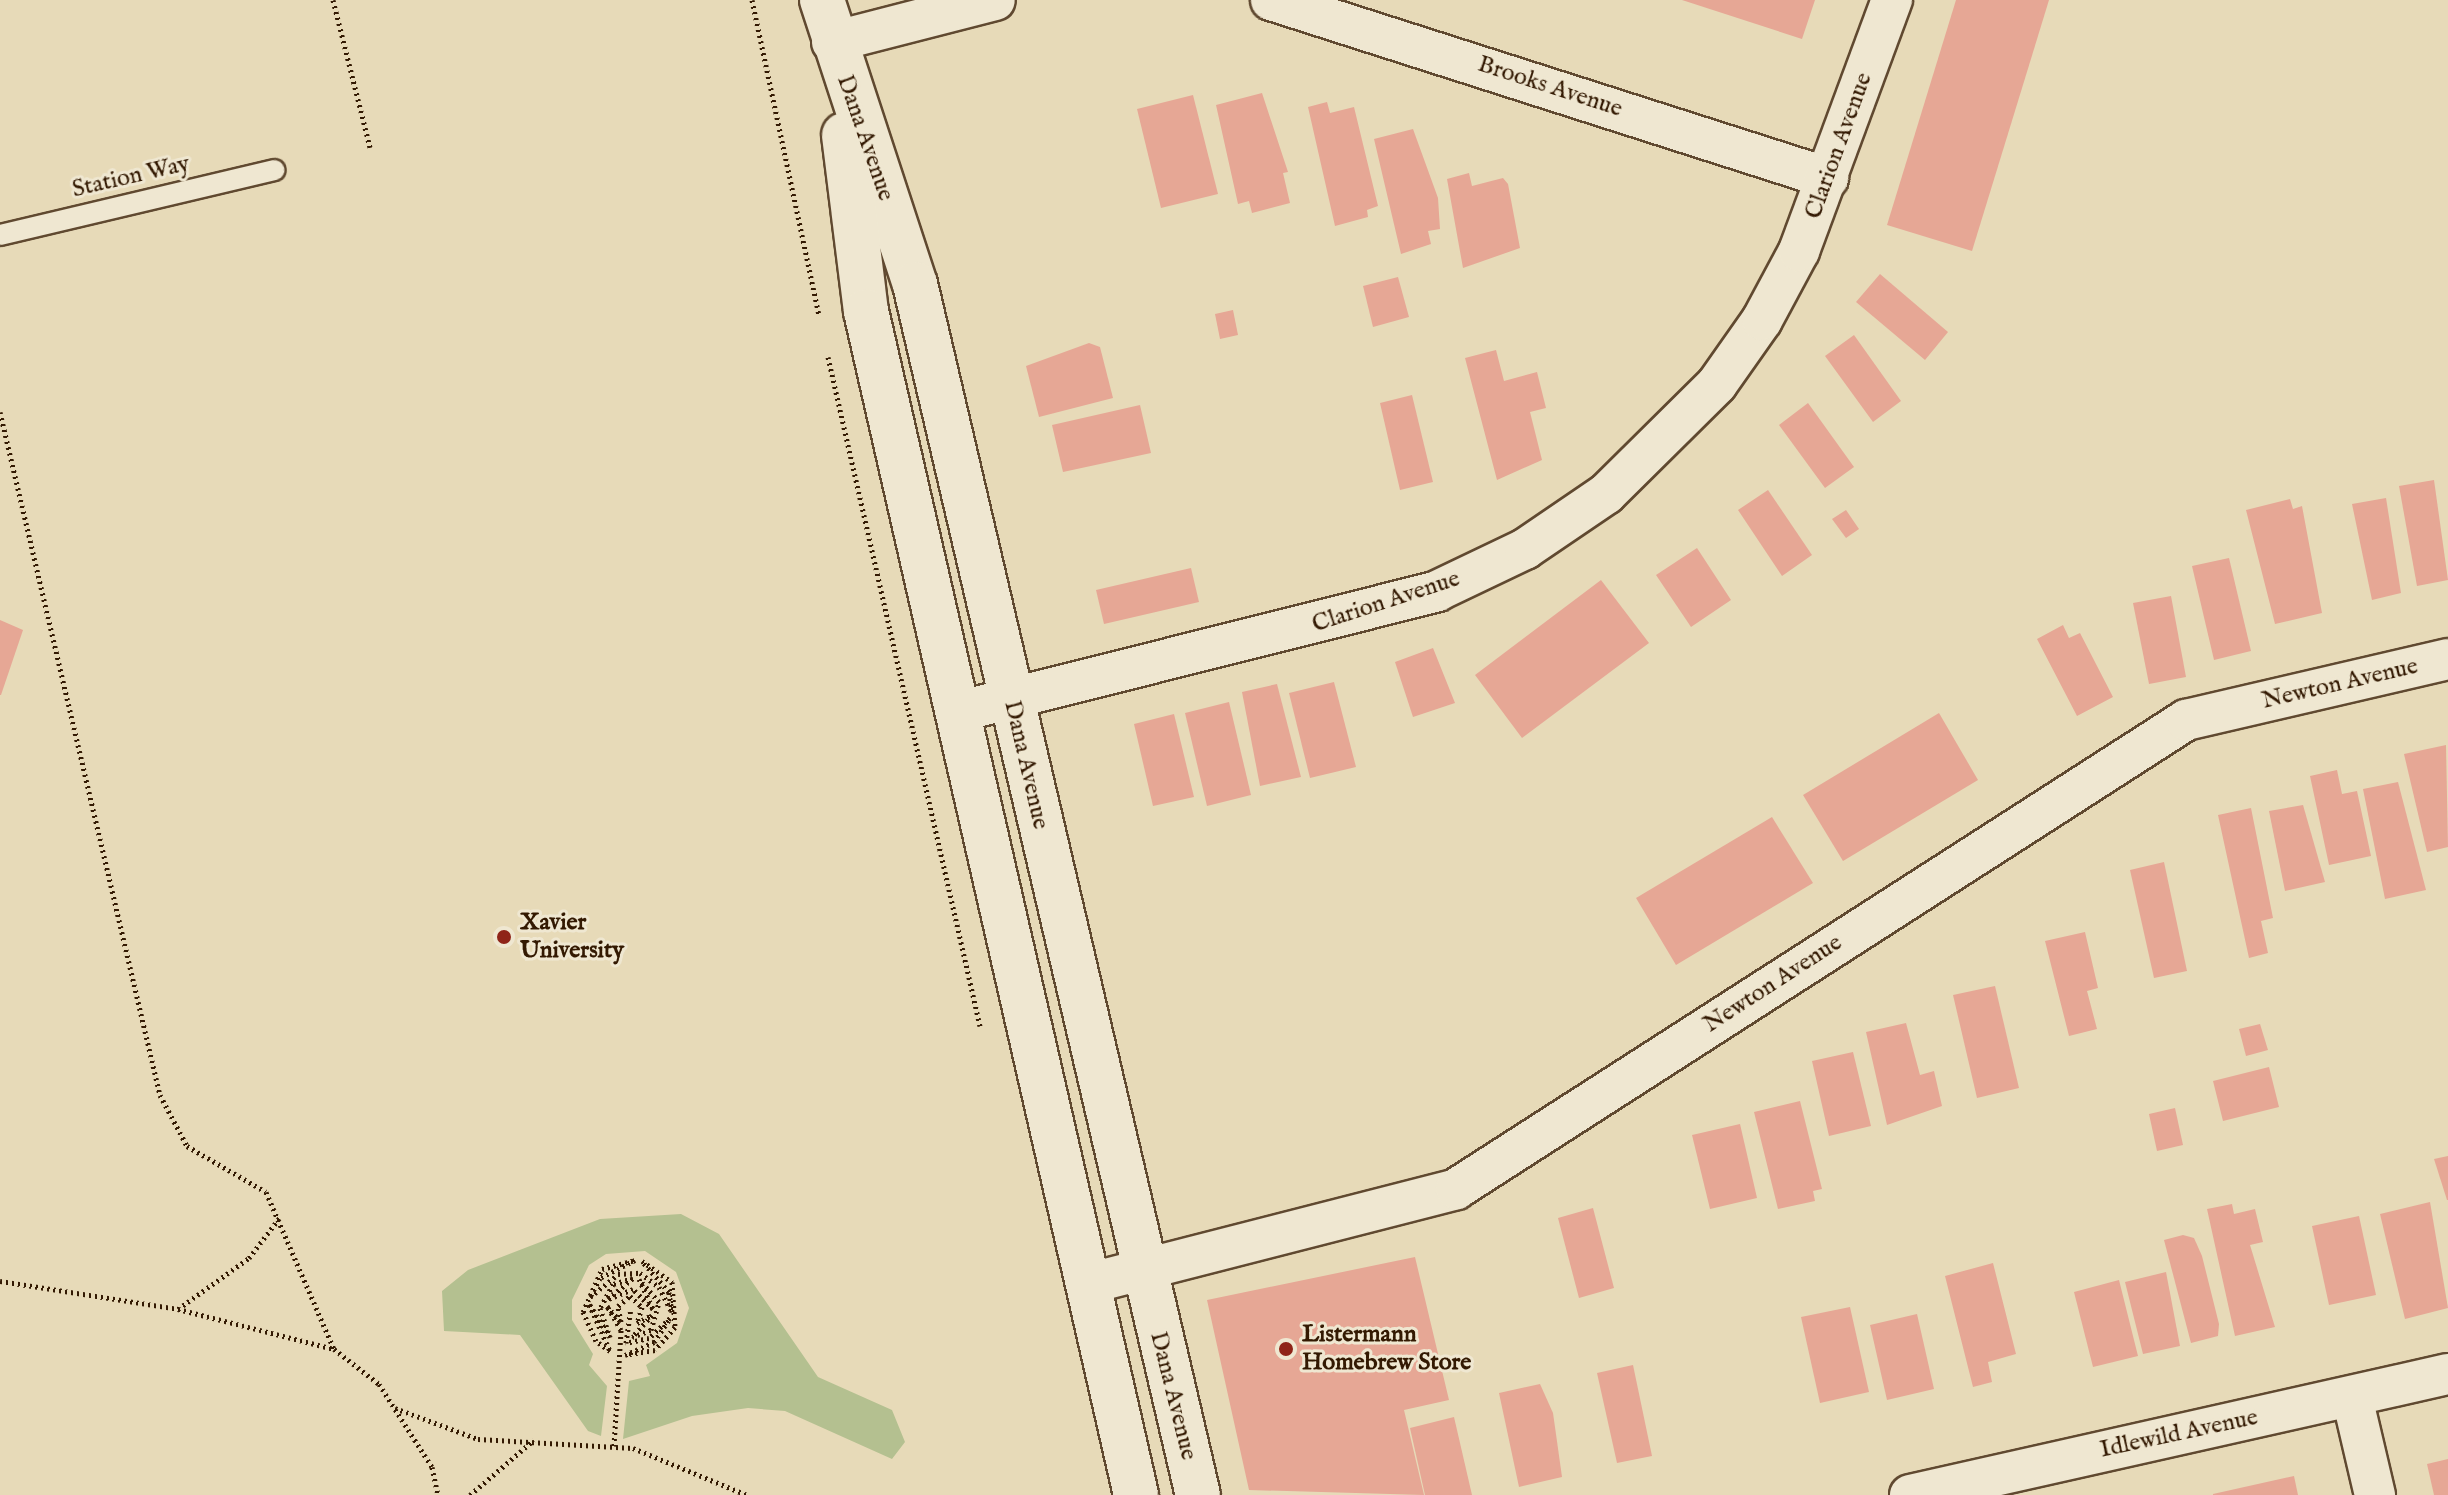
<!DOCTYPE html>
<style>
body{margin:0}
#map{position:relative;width:2448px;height:1495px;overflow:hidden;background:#e7dab8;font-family:"IM FELL English",serif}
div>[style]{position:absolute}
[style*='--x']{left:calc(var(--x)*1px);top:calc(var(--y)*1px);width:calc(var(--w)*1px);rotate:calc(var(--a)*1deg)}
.green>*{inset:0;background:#b4c090}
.building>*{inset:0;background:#e6a795}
.path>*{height:5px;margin-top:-2.5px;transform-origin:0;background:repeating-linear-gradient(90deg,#331902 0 2px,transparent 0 6px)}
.roads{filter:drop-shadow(2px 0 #604930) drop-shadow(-2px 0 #604930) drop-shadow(0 2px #604930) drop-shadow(0 -2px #604930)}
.service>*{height:20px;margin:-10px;padding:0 10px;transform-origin:10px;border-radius:10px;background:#efe7d1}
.minor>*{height:40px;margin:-20px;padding:0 20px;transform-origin:20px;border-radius:20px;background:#efe7d1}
.tertiary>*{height:44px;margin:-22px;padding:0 22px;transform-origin:22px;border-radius:22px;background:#efe7d1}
.dots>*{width:22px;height:22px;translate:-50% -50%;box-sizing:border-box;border:4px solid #efe7d1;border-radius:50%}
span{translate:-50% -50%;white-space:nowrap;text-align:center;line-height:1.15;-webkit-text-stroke:6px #efe7d1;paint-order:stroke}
.street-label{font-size:24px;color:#331902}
.poi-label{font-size:24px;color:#331902;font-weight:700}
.left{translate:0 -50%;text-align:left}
</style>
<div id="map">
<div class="green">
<i style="clip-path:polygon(681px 1214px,719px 1234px,818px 1377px,892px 1410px,905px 1442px,892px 1459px,785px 1411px,748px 1408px,692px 1416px,623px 1439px,629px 1381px,650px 1376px,646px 1365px,677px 1343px,689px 1308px,676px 1272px,645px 1251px,606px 1254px,589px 1265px,572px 1300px,572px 1320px,593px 1354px,589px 1365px,607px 1386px,601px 1436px,588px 1431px,520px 1335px,444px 1331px,442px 1291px,468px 1270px,600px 1219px)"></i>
</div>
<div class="building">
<i style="clip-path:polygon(1682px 0,1815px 0,1802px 39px)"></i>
<i style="clip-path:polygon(1956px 0,2049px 0,1972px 251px,1887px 225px)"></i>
<i style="clip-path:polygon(1262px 93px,1288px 172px,1283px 173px,1290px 203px,1252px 213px,1249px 201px,1238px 204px,1216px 105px)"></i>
<i style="clip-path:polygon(1193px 95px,1218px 194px,1161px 208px,1137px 109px)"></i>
<i style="clip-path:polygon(1327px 102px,1330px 113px,1354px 107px,1378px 206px,1367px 210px,1368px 217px,1335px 226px,1308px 107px)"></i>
<i style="clip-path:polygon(1413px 129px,1438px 198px,1440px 229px,1428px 231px,1431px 244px,1401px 254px,1374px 139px)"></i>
<i style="clip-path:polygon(1469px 173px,1472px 186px,1503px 178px,1508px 184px,1520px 248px,1463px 268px,1447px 179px)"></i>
<i style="clip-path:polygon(1880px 274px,1948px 332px,1925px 360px,1856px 302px)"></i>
<i style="clip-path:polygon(1398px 277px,1409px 317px,1373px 327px,1363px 286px)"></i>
<i style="clip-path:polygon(1233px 310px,1238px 335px,1220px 339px,1215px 314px)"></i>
<i style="clip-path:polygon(1854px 335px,1901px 401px,1873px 422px,1825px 356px)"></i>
<i style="clip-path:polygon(1089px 343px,1100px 347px,1113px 398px,1039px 417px,1026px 366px)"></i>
<i style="clip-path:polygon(1496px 350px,1504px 381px,1537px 372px,1546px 408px,1530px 412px,1542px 460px,1497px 480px,1465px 358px)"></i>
<i style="clip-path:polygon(1412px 395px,1433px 482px,1400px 490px,1380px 403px)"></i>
<i style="clip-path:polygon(1808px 403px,1854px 467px,1825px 488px,1779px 425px)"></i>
<i style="clip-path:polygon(1140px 405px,1151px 453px,1063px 472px,1052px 425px)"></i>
<i style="clip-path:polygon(2434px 480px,2448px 580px,2417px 586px,2399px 486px)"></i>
<i style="clip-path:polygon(1768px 490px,1812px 555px,1782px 576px,1738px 510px)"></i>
<i style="clip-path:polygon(2386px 498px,2401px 593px,2372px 600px,2352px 504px)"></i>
<i style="clip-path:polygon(2290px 499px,2293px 509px,2302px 506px,2322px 613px,2275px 624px,2246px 510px)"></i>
<i style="clip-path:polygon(1846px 510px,1859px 529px,1846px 538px,1832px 519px)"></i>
<i style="clip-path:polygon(1697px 548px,1731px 600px,1691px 627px,1656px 575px)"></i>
<i style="clip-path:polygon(2229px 558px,2251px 651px,2214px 660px,2192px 566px)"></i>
<i style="clip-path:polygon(1191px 568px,1199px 602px,1104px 624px,1096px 590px)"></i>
<i style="clip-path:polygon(1601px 580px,1649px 643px,1522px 738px,1475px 675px)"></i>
<i style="clip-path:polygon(2171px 596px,2186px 677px,2149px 684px,2133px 603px)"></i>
<i style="clip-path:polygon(0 620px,23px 630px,1px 695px,0 695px)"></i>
<i style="clip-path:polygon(2063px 625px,2069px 638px,2080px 633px,2113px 697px,2077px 716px,2037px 639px)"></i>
<i style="clip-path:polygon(1433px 648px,1455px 703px,1413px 717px,1395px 662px)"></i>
<i style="clip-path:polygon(1334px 682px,1356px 767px,1310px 778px,1289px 693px)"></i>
<i style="clip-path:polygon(1277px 684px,1301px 777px,1260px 786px,1242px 692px)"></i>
<i style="clip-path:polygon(1229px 702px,1251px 795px,1207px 806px,1185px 713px)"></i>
<i style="clip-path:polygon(1939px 713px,1978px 780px,1843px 861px,1803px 795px)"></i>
<i style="clip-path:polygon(1174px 714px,1194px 797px,1153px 806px,1134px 724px)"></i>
<i style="clip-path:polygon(2446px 745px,2448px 847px,2427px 852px,2404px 754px)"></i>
<i style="clip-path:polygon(2337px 770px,2342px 794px,2357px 791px,2371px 856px,2329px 865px,2310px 776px)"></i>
<i style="clip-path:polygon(2398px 782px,2426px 890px,2385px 899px,2363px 789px)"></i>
<i style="clip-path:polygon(2303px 805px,2325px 882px,2285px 891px,2269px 811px)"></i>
<i style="clip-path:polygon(2251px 808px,2273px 918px,2261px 921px,2268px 953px,2249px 958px,2218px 815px)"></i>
<i style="clip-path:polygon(1772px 817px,1813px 883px,1676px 965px,1636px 898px)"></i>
<i style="clip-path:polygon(2164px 862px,2187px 971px,2154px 978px,2130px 870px)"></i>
<i style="clip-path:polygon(2085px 932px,2098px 988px,2087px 991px,2097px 1029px,2069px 1036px,2045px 941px)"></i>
<i style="clip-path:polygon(1995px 986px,2019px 1088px,1977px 1098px,1953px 995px)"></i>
<i style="clip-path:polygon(1906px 1023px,1920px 1075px,1934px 1071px,1942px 1106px,1887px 1125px,1866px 1032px)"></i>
<i style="clip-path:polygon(2260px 1024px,2268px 1050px,2246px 1056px,2239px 1029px)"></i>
<i style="clip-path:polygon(1853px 1052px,1871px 1126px,1829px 1136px,1812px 1061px)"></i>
<i style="clip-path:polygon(2269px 1067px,2279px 1107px,2223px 1121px,2213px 1081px)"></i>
<i style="clip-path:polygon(1800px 1101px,1822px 1189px,1813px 1191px,1815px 1201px,1778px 1209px,1754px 1112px)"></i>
<i style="clip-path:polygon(2175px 1108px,2183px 1145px,2157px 1151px,2149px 1114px)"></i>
<i style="clip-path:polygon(1740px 1124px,1757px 1198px,1710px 1209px,1692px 1135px)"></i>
<i style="clip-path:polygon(2448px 1156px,2448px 1200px,2447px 1200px,2434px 1159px)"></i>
<i style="clip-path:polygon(2430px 1202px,2448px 1308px,2405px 1319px,2380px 1214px)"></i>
<i style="clip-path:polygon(2232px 1204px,2234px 1214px,2255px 1209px,2263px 1242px,2250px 1245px,2275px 1327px,2235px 1336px,2207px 1209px)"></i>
<i style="clip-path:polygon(1593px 1208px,1614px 1288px,1579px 1298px,1558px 1218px)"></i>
<i style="clip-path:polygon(2359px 1216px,2376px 1295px,2329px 1305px,2312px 1226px)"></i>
<i style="clip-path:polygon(2183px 1235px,2194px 1238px,2202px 1256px,2219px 1324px,2218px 1336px,2191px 1343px,2164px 1240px)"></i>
<i style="clip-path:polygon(1415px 1257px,1449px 1400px,1404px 1410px,1424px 1495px,1249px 1490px,1207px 1300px)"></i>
<i style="clip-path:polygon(1993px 1263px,2016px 1354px,1988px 1362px,1992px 1382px,1973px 1387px,1945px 1276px)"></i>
<i style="clip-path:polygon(2166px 1272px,2180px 1346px,2143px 1354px,2125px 1282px)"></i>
<i style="clip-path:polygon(2119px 1280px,2138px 1356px,2093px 1367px,2074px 1292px)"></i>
<i style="clip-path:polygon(1850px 1307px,1869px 1392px,1820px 1403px,1801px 1317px)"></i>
<i style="clip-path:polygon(1917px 1314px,1934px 1389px,1887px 1400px,1870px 1325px)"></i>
<i style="clip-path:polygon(1633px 1365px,1652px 1456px,1617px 1463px,1597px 1373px)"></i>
<i style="clip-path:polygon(1540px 1384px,1553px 1413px,1562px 1477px,1519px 1487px,1499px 1393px)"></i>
<i style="clip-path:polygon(1454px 1417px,1472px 1495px,1425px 1495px,1410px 1428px)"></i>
<i style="clip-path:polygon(2448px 1459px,2448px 1495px,2434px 1495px,2427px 1464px)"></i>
<i style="clip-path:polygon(2294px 1476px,2298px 1495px,2213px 1495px,2213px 1494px)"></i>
</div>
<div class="path">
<i style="--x:333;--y:0;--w:152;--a:75.9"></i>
<i style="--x:752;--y:0;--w:323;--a:78"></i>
<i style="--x:828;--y:357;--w:686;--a:77.2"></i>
<i style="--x:0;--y:412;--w:701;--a:76.82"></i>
<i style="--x:160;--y:1095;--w:58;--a:62.1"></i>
<i style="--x:187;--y:1146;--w:91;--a:30.2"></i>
<i style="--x:266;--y:1192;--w:171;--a:66.6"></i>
<i style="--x:0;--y:1281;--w:180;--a:8.9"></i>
<i style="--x:178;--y:1309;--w:161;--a:14.4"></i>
<i style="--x:334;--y:1349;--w:57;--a:37.9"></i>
<i style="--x:379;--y:1384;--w:98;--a:57.4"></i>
<i style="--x:432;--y:1467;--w:29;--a:78"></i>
<i style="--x:178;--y:1309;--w:87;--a:-35.7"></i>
<i style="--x:249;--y:1258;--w:53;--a:-52.7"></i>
<i style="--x:395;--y:1408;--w:89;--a:20.5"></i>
<i style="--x:478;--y:1439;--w:155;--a:3.3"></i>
<i style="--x:633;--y:1448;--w:123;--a:22.4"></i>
<i style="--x:614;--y:1446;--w:116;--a:-86.5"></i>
<i style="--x:621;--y:1330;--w:28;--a:-120"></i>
<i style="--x:607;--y:1306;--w:21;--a:49"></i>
<i style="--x:621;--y:1322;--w:16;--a:-101"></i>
<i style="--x:618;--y:1306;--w:16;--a:-40"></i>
<i style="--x:630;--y:1296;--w:16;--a:43"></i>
<i style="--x:642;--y:1307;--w:17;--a:107"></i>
<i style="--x:637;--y:1323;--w:17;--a:-28"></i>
<i style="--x:652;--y:1315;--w:30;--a:132"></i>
<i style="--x:632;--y:1337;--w:20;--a:-20"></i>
<i style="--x:651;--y:1330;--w:29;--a:-74"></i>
<i style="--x:659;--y:1302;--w:30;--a:-131"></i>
<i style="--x:639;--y:1279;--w:33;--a:65"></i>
<i style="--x:653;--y:1309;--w:28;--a:-135"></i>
<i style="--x:633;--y:1289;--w:27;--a:158"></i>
<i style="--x:608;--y:1299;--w:33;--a:-40"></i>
<i style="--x:633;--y:1278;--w:21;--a:163"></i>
<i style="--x:613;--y:1284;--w:27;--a:118"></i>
<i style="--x:600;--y:1308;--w:31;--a:71"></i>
<i style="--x:610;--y:1337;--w:39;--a:-122"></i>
<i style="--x:589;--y:1304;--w:51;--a:65.9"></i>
<i style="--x:610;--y:1351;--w:17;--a:-144"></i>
<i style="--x:596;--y:1341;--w:32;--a:-114"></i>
<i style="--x:583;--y:1312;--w:47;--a:-66.2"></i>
<i style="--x:602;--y:1269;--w:34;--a:-15"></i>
<i style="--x:635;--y:1260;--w:39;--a:153"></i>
<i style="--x:600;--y:1278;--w:21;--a:118"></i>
<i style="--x:590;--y:1297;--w:36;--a:-39"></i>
<i style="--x:618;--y:1274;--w:22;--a:-3"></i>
<i style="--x:640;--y:1273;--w:24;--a:36"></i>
<i style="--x:659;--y:1287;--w:28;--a:63"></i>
<i style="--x:672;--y:1312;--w:20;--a:-99"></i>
<i style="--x:669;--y:1292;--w:41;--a:-131.1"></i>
<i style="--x:642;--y:1261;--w:37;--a:35"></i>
<i style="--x:672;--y:1282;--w:45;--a:86.2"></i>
<i style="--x:675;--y:1327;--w:30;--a:131"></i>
<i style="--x:655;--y:1350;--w:30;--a:171"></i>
<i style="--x:625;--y:1355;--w:32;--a:-24"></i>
<i style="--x:654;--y:1342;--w:29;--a:-56"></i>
<i style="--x:670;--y:1318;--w:29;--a:136"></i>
<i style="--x:649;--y:1338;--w:24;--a:168"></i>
<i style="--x:626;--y:1343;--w:35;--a:-82"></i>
<i style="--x:470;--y:1495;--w:84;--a:-40.7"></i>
</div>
<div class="roads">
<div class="service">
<i style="--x:0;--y:235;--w:282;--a:-13.3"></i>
</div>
<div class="minor">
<i style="--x:1271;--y:0;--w:585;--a:17.72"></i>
<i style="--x:832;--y:42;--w:168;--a:-14.4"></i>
<i style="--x:957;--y:712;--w:495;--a:-14.1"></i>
<i style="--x:1437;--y:591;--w:98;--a:-25.5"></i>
<i style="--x:1525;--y:549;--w:98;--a:-34.2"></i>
<i style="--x:1606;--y:494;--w:156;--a:-44.7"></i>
<i style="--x:1717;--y:384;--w:78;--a:-54.9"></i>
<i style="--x:1762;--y:320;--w:78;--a:-61.8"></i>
<i style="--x:1799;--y:251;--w:268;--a:-69.7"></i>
<i style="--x:1087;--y:1284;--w:381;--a:-14.4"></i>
<i style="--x:1456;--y:1189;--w:868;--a:-32.72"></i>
<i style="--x:2186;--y:720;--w:269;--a:-13.1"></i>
<i style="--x:2352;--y:1397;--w:101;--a:76.8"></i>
<i style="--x:1910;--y:1495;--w:551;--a:-12.68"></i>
</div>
<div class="tertiary">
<i style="--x:822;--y:0;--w:299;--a:71.9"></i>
<i style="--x:915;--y:284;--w:1244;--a:76.85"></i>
<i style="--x:844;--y:135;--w:177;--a:82.9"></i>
<i style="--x:866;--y:311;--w:1214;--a:77.15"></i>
</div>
</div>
<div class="dots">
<i style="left:504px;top:937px;background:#8f2418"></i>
<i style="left:1286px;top:1349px;background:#8f2418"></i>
</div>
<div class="street-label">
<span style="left:1550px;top:87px;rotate:18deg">Brooks Avenue</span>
<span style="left:865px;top:138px;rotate:71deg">Dana Avenue</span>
<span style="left:1839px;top:146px;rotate:-70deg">Clarion Avenue</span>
<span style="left:131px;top:177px;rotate:-13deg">Station Way</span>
<span style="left:1386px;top:602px;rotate:-18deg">Clarion Avenue</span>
<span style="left:2340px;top:684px;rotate:-13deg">Newton Avenue</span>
<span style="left:1026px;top:765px;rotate:77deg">Dana Avenue</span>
<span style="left:1773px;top:984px;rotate:-33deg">Newton Avenue</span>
<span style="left:1173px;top:1396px;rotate:76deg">Dana Avenue</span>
<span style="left:2179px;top:1434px;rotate:-12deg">Idlewild Avenue</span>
</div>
<div class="poi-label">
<span class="left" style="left:520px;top:937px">Xavier<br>University</span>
<span class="left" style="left:1302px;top:1349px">Listermann<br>Homebrew Store</span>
</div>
</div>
